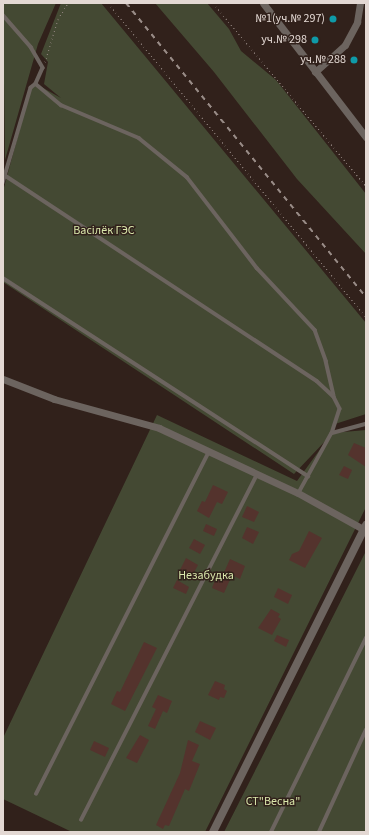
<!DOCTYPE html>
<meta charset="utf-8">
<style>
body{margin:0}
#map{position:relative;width:369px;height:835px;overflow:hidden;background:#31211b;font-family:"Source Sans 3",sans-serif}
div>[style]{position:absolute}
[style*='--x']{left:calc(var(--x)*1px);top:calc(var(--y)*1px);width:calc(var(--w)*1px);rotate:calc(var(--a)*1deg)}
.green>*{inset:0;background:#444933}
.building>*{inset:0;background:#54332d}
.path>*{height:1px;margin-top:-0.5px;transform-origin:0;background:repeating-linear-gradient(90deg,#92847f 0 1px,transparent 0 4px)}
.service>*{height:3.5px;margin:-1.75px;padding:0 1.75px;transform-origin:1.75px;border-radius:1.75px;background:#6c645f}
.minor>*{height:7px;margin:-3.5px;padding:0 3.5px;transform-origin:3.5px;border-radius:3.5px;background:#6c645f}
.tertiary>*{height:8px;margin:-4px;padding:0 4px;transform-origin:4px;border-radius:4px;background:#6c645f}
.rail>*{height:2px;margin-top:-1px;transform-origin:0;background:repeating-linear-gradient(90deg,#998c87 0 5px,transparent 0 10px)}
.dots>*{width:11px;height:11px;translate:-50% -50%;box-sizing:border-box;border:2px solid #31211b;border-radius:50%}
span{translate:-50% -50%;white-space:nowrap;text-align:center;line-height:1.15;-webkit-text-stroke:3px #31211b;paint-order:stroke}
.poi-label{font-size:12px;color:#e3d8d3}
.right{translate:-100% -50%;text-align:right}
.park-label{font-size:12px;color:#dae7ab}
.frame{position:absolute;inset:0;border:4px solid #e3d8d3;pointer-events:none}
</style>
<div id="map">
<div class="green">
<i style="clip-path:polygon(3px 3px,56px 3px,38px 44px,5px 160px)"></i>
<i style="clip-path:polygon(61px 3px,101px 3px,366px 323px,366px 414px,335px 424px,332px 433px,366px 430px,366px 507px,205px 832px,72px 832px,3px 799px,3px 738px,157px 415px,297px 481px,329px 437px,294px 474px,3px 282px,3px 191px,31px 88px,36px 84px,61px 98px,44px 84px,48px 62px,41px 54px)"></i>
<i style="clip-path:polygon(155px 3px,207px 3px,229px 29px,241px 51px,276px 80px,366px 194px,366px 254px,297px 179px,214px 72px)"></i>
<i style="clip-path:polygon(366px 551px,366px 832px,224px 832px,260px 761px)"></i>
</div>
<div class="building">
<i style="clip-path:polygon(354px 443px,366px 448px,366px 467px,348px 455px)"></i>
<i style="clip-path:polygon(344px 466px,352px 470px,348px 479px,339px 475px)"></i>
<i style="clip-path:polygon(213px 485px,228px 492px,222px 504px,217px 502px,209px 518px,197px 511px,202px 501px,205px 502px)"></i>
<i style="clip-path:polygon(247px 506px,259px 512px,254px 522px,242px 517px)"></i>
<i style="clip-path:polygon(206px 524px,217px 529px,214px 536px,203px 531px)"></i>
<i style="clip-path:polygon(247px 527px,259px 532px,253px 544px,242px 538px)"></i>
<i style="clip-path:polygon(309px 531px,322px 538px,305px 568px,289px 560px,292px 554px,299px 551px)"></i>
<i style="clip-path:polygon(194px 539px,205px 545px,200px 554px,189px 548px)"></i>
<i style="clip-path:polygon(186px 558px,198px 565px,192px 576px,180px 570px)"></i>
<i style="clip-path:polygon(230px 559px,245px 566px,240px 579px,232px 575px,224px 593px,212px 588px,217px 575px,222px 577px)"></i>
<i style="clip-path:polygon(177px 580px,189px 587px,186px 594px,173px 588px)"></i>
<i style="clip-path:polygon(278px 588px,292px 595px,288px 604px,274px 597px)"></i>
<i style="clip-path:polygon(271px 609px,280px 614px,278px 617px,281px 619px,272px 635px,258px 628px)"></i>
<i style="clip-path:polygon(277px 635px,289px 640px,286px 647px,274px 641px)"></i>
<i style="clip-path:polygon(144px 642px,157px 648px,125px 711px,111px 704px,117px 691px,120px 692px)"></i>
<i style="clip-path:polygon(215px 681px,225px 685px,224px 689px,227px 691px,224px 698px,220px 697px,219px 700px,208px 695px)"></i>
<i style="clip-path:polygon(158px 695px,172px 701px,167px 713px,163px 711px,155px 729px,148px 726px,156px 709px,152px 707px)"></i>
<i style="clip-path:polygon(200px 721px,216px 728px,210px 740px,195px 732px)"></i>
<i style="clip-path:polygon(140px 735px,149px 740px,137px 763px,126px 758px)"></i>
<i style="clip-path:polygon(188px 740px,199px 745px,192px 761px,200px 764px,189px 791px,185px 789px,169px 826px,165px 825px,163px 829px,156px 825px,180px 773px)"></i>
<i style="clip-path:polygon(94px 741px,109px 748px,105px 757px,90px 750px)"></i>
</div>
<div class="path">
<i style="--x:108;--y:3;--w:406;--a:50.6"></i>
<i style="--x:213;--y:3;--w:239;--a:50.1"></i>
<i style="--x:45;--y:62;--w:45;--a:-73.2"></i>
<i style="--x:58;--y:19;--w:19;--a:-58"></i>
</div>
<div class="service">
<i style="--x:3;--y:15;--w:43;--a:48.8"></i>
<i style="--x:31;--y:47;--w:24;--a:60"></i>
<i style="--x:43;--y:68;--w:17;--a:114"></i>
<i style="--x:36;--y:84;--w:6;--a:141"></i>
<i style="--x:31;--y:88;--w:99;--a:106.4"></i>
<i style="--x:36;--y:84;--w:33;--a:40"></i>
<i style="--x:61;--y:105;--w:85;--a:22.9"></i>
<i style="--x:139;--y:138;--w:62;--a:39.1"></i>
<i style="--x:187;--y:177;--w:115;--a:52.4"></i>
<i style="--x:257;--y:268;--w:85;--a:46.9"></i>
<i style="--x:315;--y:330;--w:33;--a:70"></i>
<i style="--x:326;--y:361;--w:35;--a:77"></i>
<i style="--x:6;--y:176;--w:372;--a:33.4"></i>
<i style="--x:317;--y:381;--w:23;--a:43"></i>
<i style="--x:334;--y:397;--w:13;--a:63"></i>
<i style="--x:340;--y:409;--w:25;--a:108"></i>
<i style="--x:332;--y:433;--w:68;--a:118.8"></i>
<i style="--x:3;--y:278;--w:364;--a:33"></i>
<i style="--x:332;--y:433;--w:35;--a:-15"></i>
<i style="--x:36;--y:794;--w:383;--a:-63.2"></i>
<i style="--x:81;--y:820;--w:388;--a:-63"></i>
<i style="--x:271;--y:832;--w:216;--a:-63.9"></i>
<i style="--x:319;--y:832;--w:112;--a:-65.3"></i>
</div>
<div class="minor">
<i style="--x:263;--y:3;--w:169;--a:52.5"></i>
<i style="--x:315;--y:72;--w:40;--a:-42"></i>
<i style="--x:345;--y:45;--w:26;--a:-62"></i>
<i style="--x:357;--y:22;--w:19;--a:-81"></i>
<i style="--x:3;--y:379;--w:55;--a:21.4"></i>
<i style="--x:54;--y:399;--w:109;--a:15.4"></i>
<i style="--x:159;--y:428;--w:153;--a:25.1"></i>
<i style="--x:298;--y:493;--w:74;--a:29"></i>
</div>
<div class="tertiary">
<i style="--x:213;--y:832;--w:343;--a:-63.5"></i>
</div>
<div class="rail">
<i style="--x:126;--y:3;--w:380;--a:50.8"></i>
</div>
<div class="dots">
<i style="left:333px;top:19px;background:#0f9aa8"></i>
<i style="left:315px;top:40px;background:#0f9aa8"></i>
<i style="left:354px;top:60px;background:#0f9aa8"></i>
</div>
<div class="poi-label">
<span class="right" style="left:325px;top:19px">№1(уч.№ 297)</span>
<span class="right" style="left:307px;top:40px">уч.№ 298</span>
<span class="right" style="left:346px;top:60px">уч.№ 288</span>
</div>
<div class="park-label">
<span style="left:104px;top:231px">Васілёк ГЭС</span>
<span style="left:206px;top:576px">Незабудка</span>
<span style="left:273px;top:802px">СТ"Весна"</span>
</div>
<div class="frame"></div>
</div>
